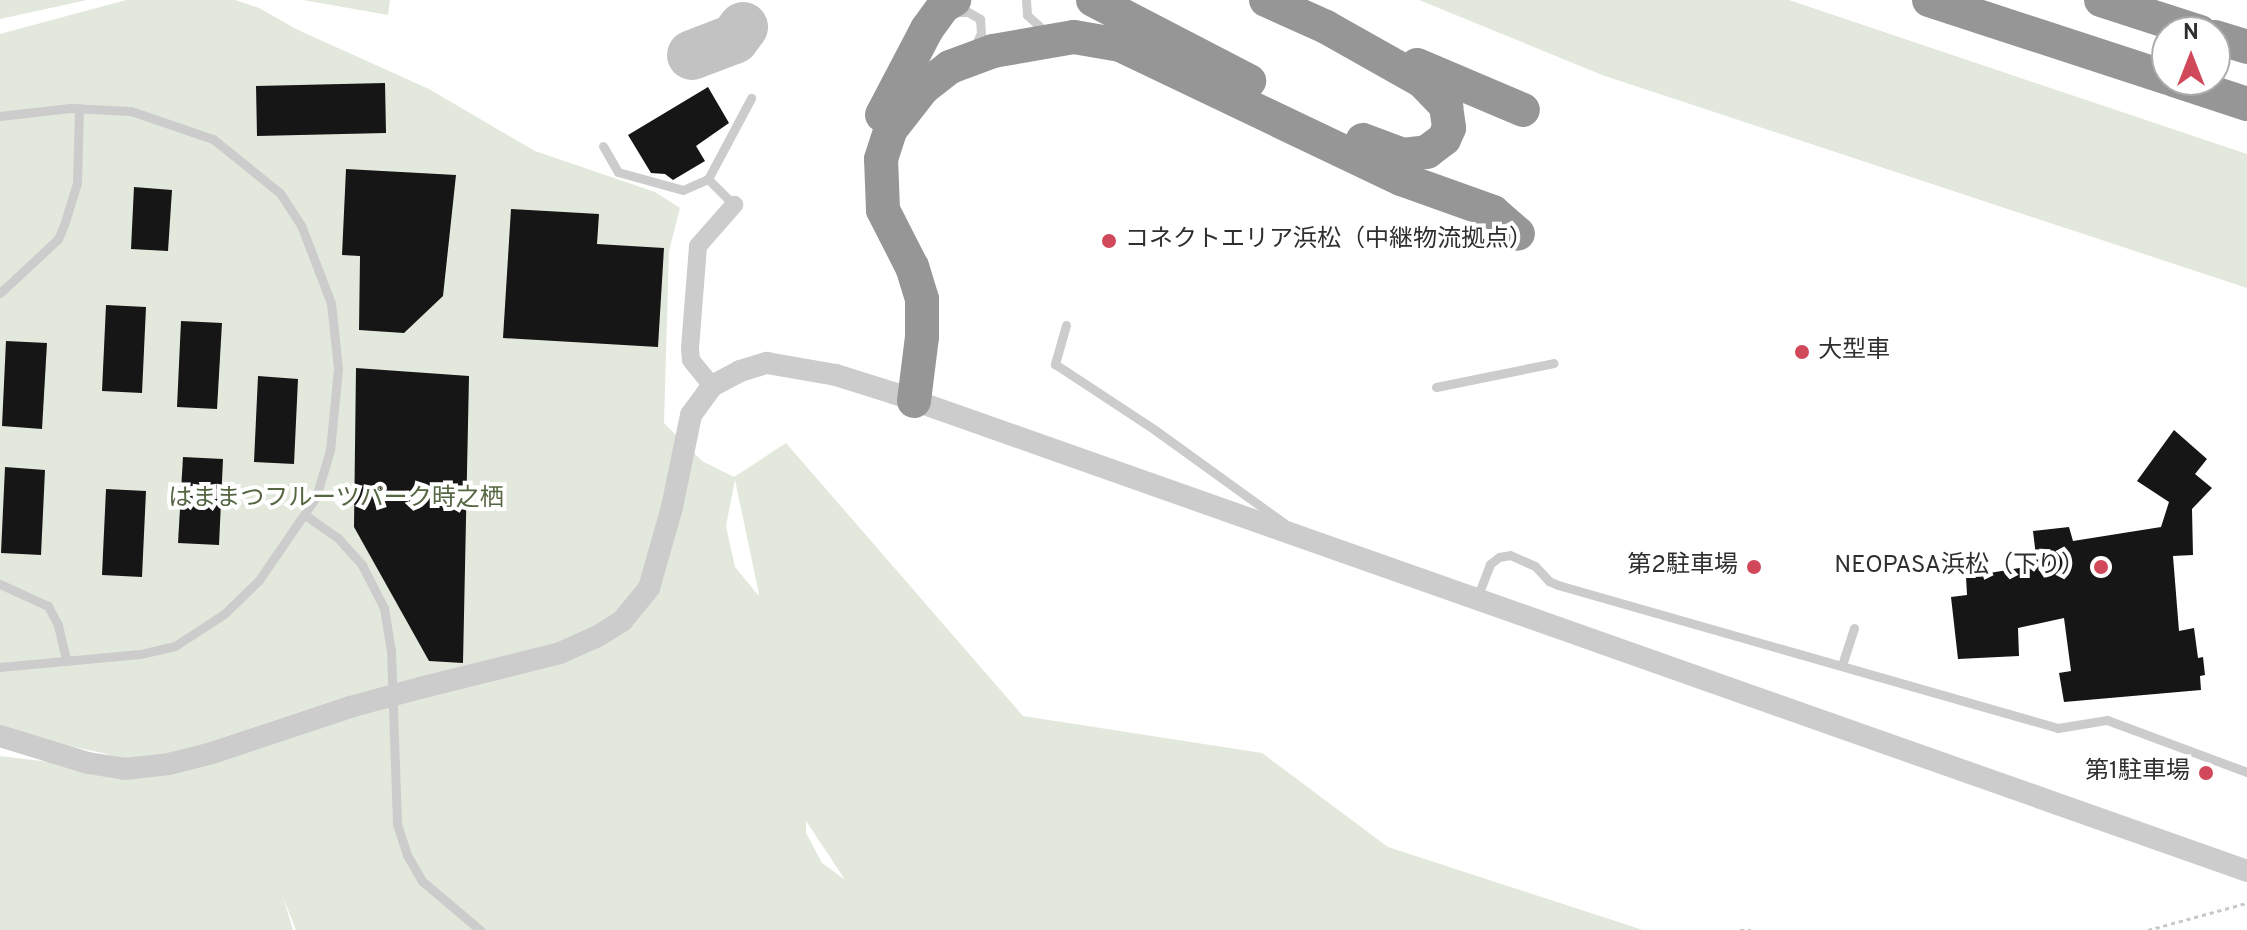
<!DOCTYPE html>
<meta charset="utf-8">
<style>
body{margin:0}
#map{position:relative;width:2247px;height:930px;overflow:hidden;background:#fff;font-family:Overpass,"Noto Sans JP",sans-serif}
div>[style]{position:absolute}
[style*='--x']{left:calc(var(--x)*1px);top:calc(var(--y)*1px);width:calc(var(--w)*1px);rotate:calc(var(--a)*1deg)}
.green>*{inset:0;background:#e3e8dc}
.taxiway>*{height:50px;margin:-25px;padding:0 25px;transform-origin:25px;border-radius:25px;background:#c2c2c2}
.building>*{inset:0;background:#161616}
.path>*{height:3px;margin-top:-1.5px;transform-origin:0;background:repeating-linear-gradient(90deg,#c9c9c9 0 4px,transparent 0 8px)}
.service>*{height:9px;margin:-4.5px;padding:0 4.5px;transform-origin:4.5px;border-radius:4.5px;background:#ccc}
.minor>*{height:18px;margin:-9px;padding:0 9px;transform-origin:9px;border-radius:9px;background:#ccc}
.tertiary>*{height:22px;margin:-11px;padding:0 11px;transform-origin:11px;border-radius:11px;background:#ccc}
.motorway>*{height:34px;margin:-17px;padding:0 17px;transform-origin:17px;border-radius:17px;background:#969696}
.tertiary-bridge>*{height:22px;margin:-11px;padding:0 11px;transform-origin:11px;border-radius:11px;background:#ccc}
.dots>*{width:22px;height:22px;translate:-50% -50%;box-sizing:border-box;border:4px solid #fff;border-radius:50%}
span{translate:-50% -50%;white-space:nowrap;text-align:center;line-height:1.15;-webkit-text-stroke:8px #fff;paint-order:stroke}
.poi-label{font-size:24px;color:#2f2f2f}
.left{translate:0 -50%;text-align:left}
.right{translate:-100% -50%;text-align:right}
.park-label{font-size:24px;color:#556642}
.north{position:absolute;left:2151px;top:16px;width:80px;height:80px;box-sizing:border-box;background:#fff;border:2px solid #acacac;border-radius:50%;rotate:0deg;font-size:22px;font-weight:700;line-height:32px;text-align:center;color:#2f2f2f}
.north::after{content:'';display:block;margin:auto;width:28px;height:36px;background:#d04859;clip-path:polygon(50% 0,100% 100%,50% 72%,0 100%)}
</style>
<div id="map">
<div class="green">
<i style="clip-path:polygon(0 0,87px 0,0 19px)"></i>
<i style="clip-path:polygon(evenodd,126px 0,235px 0,259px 8px,298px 30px,429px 89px,535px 151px,655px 192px,680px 208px,669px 251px,664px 423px,702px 461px,734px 477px,786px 443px,1023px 716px,1262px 753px,1388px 847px,1643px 930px,296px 930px,283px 897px,293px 930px,0 930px,0 756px,132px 772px,107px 754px,0 731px,0 34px,126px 0,735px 480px,759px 594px,758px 595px,735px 567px,726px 526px,735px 480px,126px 0,806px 821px,844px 878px,844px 879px,822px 863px,806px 833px,806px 821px)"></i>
<i style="clip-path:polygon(303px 0,390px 0,388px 15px)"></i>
<i style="clip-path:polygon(1419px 0,1789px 0,2247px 154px,2247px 288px,1602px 75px)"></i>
</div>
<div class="taxiway">
<i style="--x:692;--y:55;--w:45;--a:-20.9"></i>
<i style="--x:734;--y:39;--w:15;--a:-53"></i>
</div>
<div class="building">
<i style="clip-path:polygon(385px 83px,386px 133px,257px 136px,256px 86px)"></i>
<i style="clip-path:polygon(708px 87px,729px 123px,696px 146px,705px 161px,673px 180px,665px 174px,651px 173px,628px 135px)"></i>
<i style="clip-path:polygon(346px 169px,456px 175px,443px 296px,404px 333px,359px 330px,360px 256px,342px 255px)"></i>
<i style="clip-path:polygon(134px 187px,172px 190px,168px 251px,131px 249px)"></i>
<i style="clip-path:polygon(511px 209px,599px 214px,597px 244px,664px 248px,658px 347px,503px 338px)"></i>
<i style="clip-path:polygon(106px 305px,146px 307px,142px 393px,102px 391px)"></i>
<i style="clip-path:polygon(181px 321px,222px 323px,217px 409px,177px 407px)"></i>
<i style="clip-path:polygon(6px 341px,47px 343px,42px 429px,2px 426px)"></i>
<i style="clip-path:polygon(356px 368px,469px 376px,463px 663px,429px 661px,354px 527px)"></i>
<i style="clip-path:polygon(258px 376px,298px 379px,294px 464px,254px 462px)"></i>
<i style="clip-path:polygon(2174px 430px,2207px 459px,2195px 474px,2212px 488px,2192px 509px,2193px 555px,2173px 556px,2179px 631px,2194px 628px,2198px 658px,2203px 657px,2205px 675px,2200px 676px,2201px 690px,2064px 702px,2059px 673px,2071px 671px,2064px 618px,2018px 628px,2019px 656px,1958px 659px,1951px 597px,1967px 595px,1966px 577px,2037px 565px,2033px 531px,2069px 527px,2073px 541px,2161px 527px,2169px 502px,2137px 481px)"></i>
<i style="clip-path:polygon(183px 457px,223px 459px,219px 545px,178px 543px)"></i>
<i style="clip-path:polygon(5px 467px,45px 470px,41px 555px,1px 553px)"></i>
<i style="clip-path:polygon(106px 489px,146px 491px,142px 577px,102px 575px)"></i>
</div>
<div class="path">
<i style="--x:1740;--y:930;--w:11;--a:0"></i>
<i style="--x:2148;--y:930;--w:103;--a:-15.3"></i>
</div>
<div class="service">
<i style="--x:1026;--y:0;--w:15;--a:86"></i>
<i style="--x:1027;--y:15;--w:25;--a:42"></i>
<i style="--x:954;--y:12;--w:14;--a:0"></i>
<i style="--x:968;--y:12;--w:14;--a:30"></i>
<i style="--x:980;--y:19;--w:14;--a:86"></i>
<i style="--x:981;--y:33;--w:14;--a:115"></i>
<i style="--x:0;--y:116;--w:70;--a:-6.5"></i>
<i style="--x:70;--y:108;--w:61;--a:2.8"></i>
<i style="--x:131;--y:111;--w:87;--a:18.9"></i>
<i style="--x:213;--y:139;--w:86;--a:38.9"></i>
<i style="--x:280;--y:193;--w:38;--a:57"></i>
<i style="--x:301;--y:225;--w:84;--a:69"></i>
<i style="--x:331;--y:303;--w:66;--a:83.9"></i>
<i style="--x:338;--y:369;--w:81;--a:95.6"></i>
<i style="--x:330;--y:450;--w:49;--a:106.6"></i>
<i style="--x:316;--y:497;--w:101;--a:124.5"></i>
<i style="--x:259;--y:580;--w:49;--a:135.8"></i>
<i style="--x:224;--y:614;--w:59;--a:146.9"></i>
<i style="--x:175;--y:646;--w:36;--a:167"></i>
<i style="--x:140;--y:654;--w:141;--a:174.7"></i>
<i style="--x:603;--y:146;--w:30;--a:60"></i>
<i style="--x:618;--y:172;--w:67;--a:15.5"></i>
<i style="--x:683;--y:190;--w:27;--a:-24"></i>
<i style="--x:734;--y:205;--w:37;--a:-135"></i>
<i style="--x:708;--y:179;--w:92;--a:-62"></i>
<i style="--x:0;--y:293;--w:79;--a:-43"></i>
<i style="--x:58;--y:239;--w:15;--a:-67"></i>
<i style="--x:64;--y:225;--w:44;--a:-72.8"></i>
<i style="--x:77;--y:183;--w:75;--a:-88.5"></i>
<i style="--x:1066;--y:325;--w:41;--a:105.8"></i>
<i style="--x:1055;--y:364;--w:120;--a:33.4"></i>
<i style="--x:1155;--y:430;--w:159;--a:35.8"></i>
<i style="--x:1436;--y:387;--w:120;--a:-11.5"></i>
<i style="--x:305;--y:515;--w:39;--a:35"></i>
<i style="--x:337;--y:537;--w:38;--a:48"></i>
<i style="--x:362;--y:565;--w:48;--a:62.9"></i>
<i style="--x:384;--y:608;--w:44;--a:80.8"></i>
<i style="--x:391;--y:651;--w:173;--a:88"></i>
<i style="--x:397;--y:824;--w:33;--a:72"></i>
<i style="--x:407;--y:855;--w:30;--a:60"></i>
<i style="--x:422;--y:881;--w:76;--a:40.2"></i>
<i style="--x:0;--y:584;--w:53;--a:24.6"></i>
<i style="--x:48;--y:606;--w:21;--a:62"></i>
<i style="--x:58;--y:625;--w:37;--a:77"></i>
<i style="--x:1477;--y:598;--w:36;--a:-69"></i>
<i style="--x:1490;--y:564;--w:11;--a:-38"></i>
<i style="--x:1499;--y:557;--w:11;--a:-10"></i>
<i style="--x:1510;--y:555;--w:27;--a:24"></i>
<i style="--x:1535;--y:566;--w:21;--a:47"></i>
<i style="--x:1549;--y:581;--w:10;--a:24"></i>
<i style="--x:1558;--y:585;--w:520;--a:15.96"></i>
<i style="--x:2058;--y:728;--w:50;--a:-9.3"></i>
<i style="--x:2107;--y:720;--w:149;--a:20.4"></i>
<i style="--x:1842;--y:665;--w:39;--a:-72"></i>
</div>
<div class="minor">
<i style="--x:712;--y:386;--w:33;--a:-129"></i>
<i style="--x:691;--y:360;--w:12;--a:-95"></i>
<i style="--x:690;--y:348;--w:102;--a:-85.5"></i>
<i style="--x:698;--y:246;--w:55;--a:-48.7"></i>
</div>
<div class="tertiary">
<i style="--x:420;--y:688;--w:144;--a:-14"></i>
<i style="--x:560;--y:653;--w:42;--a:-24.1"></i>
<i style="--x:598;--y:636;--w:28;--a:-32"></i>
<i style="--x:622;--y:621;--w:43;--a:-50.7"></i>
<i style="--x:649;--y:588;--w:84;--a:-74.1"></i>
<i style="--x:672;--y:507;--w:94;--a:-78.3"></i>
<i style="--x:691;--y:415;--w:36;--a:-54"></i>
<i style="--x:712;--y:386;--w:32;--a:-28"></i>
<i style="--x:740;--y:371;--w:28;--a:-17"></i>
<i style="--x:767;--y:363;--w:70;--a:9.9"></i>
<i style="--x:836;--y:375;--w:60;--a:17.5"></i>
<i style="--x:893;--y:393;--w:1436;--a:19.44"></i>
<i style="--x:0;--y:736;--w:92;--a:17.1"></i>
<i style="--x:88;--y:763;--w:36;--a:9"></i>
<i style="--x:124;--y:769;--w:45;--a:-6.3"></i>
<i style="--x:169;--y:764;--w:44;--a:-14.3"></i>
<i style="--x:212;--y:753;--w:145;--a:-18.4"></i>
</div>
<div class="motorway">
<i style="--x:1093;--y:0;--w:176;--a:27.4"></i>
<i style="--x:1266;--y:0;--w:66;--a:24.2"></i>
<i style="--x:1326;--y:27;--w:110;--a:29.4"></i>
<i style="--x:1422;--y:81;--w:35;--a:46"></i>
<i style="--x:1446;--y:106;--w:22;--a:82"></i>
<i style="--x:1449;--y:128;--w:12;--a:114"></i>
<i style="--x:1444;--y:139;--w:21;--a:143"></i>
<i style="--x:1427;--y:152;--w:24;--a:173"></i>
<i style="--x:1403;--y:155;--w:43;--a:-159.4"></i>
<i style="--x:1929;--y:0;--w:250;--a:18.1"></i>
<i style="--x:2101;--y:0;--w:104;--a:17.9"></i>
<i style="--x:2215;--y:37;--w:34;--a:17"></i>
<i style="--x:1417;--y:65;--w:115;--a:23"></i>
<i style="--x:2174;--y:80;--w:77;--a:18.2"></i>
<i style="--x:882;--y:115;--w:97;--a:-62.4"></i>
<i style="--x:927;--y:29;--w:29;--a:-54"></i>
<i style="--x:944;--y:6;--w:12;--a:-31"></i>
<i style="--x:914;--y:401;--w:64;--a:-82.9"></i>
<i style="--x:922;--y:337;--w:38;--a:-90"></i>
<i style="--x:922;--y:299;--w:34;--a:-107"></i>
<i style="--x:912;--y:267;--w:64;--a:-117"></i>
<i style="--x:883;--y:210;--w:51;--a:-92.2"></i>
<i style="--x:881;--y:159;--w:32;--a:-72"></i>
<i style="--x:891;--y:129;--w:52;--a:-52"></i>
<i style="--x:923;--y:88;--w:34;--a:-38"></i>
<i style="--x:950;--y:67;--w:46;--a:-20.4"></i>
<i style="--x:993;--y:51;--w:82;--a:-9.8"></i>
<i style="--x:1074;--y:37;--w:47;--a:9.9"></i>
<i style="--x:1120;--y:45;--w:311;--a:25.5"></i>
<i style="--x:1401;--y:179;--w:98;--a:19.7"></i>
<i style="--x:1493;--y:212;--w:33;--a:41"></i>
</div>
<div class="tertiary-bridge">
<i style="--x:350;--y:707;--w:73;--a:-15.2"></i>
</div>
<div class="dots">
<i style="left:1109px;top:241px;background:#d04859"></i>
<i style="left:1802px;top:352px;background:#d04859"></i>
<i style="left:1754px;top:567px;background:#d04859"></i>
<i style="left:2101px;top:567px;background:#d04859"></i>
<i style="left:2206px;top:773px;background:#d04859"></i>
</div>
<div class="poi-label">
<span class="left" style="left:1125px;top:241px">コネクトエリア浜松（中継物流拠点）</span>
<span class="left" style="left:1818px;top:352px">大型車</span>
<span class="right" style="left:1738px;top:567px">第2駐車場</span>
<span class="right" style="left:2085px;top:567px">NEOPASA浜松（下り）</span>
<span class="right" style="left:2190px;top:773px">第1駐車場</span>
</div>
<div class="park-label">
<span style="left:336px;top:500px">はままつフルーツパーク時之栖</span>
</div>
<div class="north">N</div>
</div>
